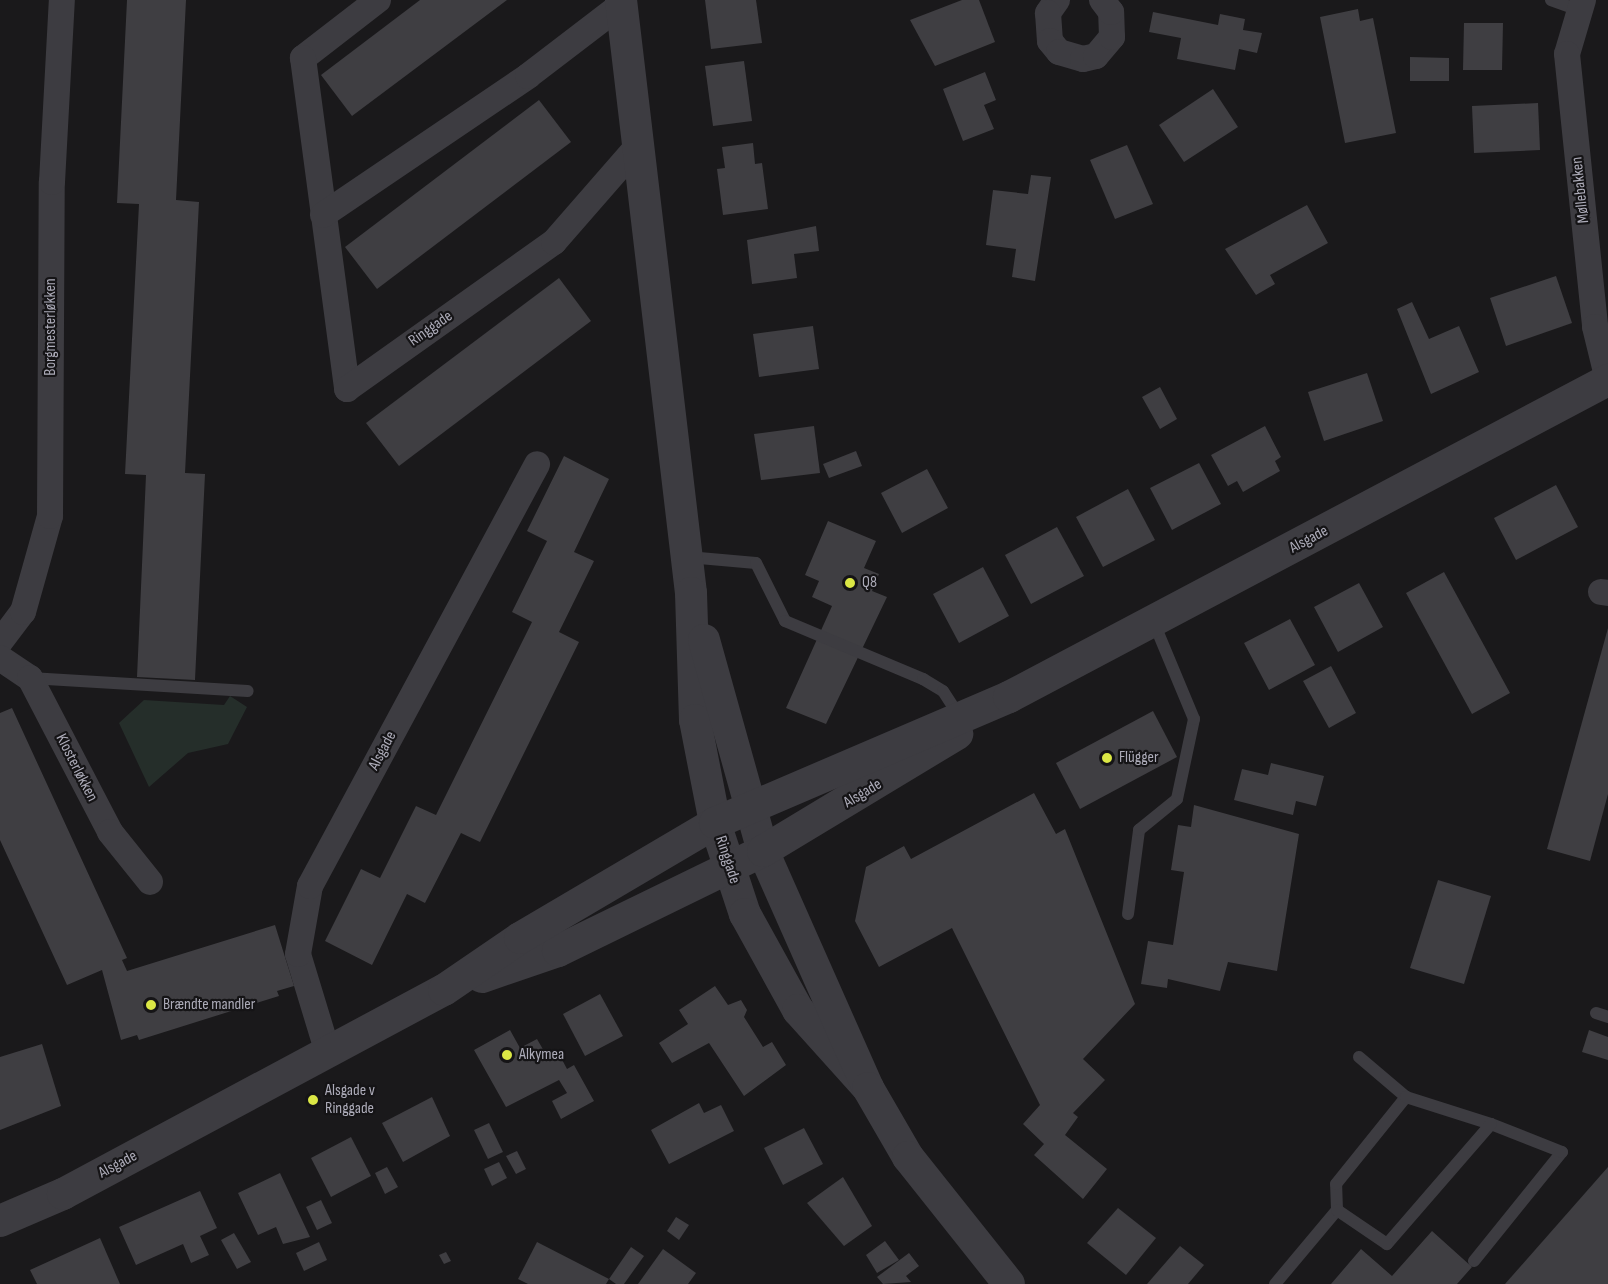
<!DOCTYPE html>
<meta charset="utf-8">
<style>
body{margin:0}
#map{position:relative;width:1608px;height:1284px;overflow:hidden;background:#1a191b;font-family:"Sofia Sans Condensed",sans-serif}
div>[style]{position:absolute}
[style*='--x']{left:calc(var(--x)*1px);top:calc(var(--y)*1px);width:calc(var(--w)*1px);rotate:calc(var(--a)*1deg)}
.green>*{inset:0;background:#252e2a}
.building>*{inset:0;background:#3f3e42}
.service>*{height:12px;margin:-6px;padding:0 6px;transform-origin:6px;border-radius:6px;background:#3d3c41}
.minor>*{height:26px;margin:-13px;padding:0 13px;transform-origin:13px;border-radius:13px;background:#3d3c41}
.tertiary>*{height:32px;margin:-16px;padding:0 16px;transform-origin:16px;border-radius:16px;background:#3d3c41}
.dots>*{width:16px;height:16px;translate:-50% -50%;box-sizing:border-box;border:3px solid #151416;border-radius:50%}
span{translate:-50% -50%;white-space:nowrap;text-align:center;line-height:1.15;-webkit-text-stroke:4.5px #151416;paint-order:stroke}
.street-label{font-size:16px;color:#adacb9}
.poi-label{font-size:16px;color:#adacb9}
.left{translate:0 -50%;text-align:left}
</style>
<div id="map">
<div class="green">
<i style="clip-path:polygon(230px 696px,247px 707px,228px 744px,188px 753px,149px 787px,119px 723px,144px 700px,224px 705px)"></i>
</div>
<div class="building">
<i style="clip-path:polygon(127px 0,186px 0,176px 200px,199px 202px,185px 473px,205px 474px,195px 680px,137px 677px,146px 475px,125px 474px,139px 204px,117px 203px)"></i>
<i style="clip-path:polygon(420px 0,507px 0,352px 116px,321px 75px)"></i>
<i style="clip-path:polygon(705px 0,756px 0,762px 43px,711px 49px)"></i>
<i style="clip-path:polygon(962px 0,979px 0,995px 42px,935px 66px,910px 20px)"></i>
<i style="clip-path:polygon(1358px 9px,1360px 21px,1373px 18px,1396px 133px,1345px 143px,1320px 17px)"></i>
<i style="clip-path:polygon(1153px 12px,1218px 25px,1220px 14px,1245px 19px,1243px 30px,1262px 33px,1257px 53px,1239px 49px,1235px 70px,1177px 59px,1181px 38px,1149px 32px)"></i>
<i style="clip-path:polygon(1464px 23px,1503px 23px,1502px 70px,1463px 70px)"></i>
<i style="clip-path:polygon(1410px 57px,1449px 58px,1449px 81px,1410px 81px)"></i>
<i style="clip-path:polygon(744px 61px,752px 121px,713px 126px,705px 66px)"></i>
<i style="clip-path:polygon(985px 72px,996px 100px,984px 105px,994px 129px,963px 141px,943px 89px)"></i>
<i style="clip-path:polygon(1213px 89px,1238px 127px,1184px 162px,1159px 125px)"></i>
<i style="clip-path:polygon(539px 100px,571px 142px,377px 289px,345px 247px)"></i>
<i style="clip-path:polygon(1538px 103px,1540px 150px,1474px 153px,1472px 106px)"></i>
<i style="clip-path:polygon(753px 143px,755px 164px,762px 163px,768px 209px,723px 215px,717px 169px,725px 168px,722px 147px)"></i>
<i style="clip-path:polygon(1127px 145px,1153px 204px,1115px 219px,1090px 160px)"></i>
<i style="clip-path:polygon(1031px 175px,1051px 177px,1035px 281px,1012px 277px,1016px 249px,986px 245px,993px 190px,1028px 194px)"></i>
<i style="clip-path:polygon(1307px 205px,1328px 243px,1270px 275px,1275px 284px,1256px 295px,1225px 249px)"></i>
<i style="clip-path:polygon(816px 226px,819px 251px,794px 254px,797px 278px,752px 284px,747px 240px)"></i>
<i style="clip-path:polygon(1556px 276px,1572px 323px,1506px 346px,1490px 298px)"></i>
<i style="clip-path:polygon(559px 278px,591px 321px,399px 466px,366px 423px)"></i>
<i style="clip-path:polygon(1412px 302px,1429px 339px,1459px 326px,1479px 372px,1431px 394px,1397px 309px)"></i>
<i style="clip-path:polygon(813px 326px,819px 369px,759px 377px,753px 334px)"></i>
<i style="clip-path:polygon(1367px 373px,1383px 421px,1324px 441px,1308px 392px)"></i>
<i style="clip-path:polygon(1160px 387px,1177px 419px,1160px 429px,1142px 397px)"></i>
<i style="clip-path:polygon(814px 426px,820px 473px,761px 480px,754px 434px)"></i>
<i style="clip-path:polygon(1265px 426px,1281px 457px,1275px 461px,1280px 471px,1243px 492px,1237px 481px,1228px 486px,1211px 455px)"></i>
<i style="clip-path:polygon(856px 451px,862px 466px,829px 478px,823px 464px)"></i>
<i style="clip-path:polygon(564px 456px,609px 479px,574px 552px,594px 561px,559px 632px,579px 642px,480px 842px,461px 833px,425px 903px,407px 894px,372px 965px,325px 941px,361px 869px,380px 878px,416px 806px,436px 815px,532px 622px,512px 612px,547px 541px,527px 531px)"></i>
<i style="clip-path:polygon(1199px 463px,1221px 504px,1172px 530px,1150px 488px)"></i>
<i style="clip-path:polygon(927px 469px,948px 508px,902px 533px,881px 493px)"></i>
<i style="clip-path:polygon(1556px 485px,1578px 527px,1516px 560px,1494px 518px)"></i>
<i style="clip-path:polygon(1128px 489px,1155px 540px,1103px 567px,1076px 517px)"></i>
<i style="clip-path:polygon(828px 521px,876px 541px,864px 568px,879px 574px,872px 591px,887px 597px,826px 724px,786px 708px,832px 606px,812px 597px,819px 581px,805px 575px)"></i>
<i style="clip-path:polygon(1057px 527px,1084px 576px,1031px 604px,1005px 555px)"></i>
<i style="clip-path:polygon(983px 567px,1009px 616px,959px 643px,933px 594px)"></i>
<i style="clip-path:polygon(1444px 572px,1510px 693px,1472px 714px,1406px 593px)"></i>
<i style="clip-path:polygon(1359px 583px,1383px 627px,1338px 652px,1314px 607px)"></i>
<i style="clip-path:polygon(1290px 619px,1315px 665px,1269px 690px,1244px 643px)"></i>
<i style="clip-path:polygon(1608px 628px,1608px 794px,1590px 861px,1547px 849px)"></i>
<i style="clip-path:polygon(1331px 666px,1356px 713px,1329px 728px,1303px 681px)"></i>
<i style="clip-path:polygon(12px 708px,127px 958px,122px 960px,127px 971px,275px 925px,294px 986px,277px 991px,279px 996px,139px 1040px,137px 1035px,121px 1040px,102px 970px,67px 985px,0 840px,0 713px)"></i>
<i style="clip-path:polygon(1153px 711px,1177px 757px,1080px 809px,1056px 763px)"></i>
<i style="clip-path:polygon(1271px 763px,1324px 776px,1316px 806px,1296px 801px,1293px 815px,1234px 800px,1242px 769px,1268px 775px)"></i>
<i style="clip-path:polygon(1034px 793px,1056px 834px,1065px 829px,1135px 1004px,1083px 1059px,1105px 1080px,1073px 1113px,1078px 1117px,1065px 1135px,1107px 1169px,1083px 1199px,1034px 1155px,1044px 1144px,1023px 1124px,1040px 1105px,952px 928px,879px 967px,855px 921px,866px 867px,904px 846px,911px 859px)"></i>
<i style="clip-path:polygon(1194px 805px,1299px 834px,1277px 971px,1228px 962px,1220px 991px,1168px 979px,1167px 988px,1141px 984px,1148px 941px,1173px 945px,1184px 872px,1171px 870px,1178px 825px,1191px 827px)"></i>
<i style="clip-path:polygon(1438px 880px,1491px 896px,1464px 984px,1410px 968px)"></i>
<i style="clip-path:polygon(715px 986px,728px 1005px,741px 1000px,747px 1010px,744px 1017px,763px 1047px,772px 1042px,786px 1065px,744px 1096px,709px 1043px,672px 1063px,659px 1043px,688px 1024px,679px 1010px)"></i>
<i style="clip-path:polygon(600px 994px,623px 1036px,585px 1056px,563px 1014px)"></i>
<i style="clip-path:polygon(510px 1030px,520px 1048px,537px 1039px,548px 1058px,558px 1052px,567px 1069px,574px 1065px,594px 1101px,561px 1119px,552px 1101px,567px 1093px,559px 1080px,506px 1107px,474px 1050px)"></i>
<i style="clip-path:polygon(1589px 1030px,1608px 1037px,1608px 1060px,1582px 1052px)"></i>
<i style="clip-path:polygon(42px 1044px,61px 1106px,0 1130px,0 1057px)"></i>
<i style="clip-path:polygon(432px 1097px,450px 1136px,403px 1162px,382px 1123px)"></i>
<i style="clip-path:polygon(699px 1103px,704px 1113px,721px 1105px,734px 1131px,669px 1164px,651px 1130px)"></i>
<i style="clip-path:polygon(489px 1123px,503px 1152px,488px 1159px,474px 1130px)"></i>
<i style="clip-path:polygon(804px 1128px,823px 1164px,783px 1185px,764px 1148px)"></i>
<i style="clip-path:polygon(351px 1137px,371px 1176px,331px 1197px,311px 1158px)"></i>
<i style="clip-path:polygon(517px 1151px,526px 1169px,516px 1174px,506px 1156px)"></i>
<i style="clip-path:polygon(499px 1162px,507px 1178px,492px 1186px,484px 1169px)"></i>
<i style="clip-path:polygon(387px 1167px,398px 1187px,385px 1194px,375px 1173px)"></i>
<i style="clip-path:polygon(1608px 1167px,1608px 1284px,1505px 1284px)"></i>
<i style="clip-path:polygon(280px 1173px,310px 1237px,283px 1244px,276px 1227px,258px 1235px,238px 1193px)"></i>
<i style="clip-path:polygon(843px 1177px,872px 1226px,844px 1246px,807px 1203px)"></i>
<i style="clip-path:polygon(200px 1191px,217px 1228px,200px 1236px,209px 1255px,191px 1263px,183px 1244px,136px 1265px,119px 1227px)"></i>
<i style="clip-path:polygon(321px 1200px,332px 1223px,317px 1230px,306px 1207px)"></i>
<i style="clip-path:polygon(1118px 1208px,1156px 1238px,1126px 1275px,1087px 1243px)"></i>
<i style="clip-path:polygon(676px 1217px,689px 1225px,679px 1240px,667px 1231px)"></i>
<i style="clip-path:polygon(1432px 1231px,1472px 1267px,1457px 1284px,1331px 1284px,1361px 1249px,1392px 1276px)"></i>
<i style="clip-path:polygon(234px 1233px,251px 1262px,237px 1269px,221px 1240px)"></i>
<i style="clip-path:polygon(100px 1238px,120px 1284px,37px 1284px,30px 1270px)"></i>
<i style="clip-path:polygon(885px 1241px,899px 1260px,877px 1273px,866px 1255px)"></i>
<i style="clip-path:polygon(319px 1242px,327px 1260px,304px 1271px,296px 1253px)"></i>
<i style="clip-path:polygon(537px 1242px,609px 1279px,606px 1284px,528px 1284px,518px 1279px)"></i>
<i style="clip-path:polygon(1180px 1246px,1204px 1265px,1188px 1284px,1147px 1284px)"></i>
<i style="clip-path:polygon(631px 1247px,644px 1256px,624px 1284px,616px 1284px,609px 1279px)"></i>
<i style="clip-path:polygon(663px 1249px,696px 1273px,688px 1284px,638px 1284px)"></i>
<i style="clip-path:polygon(446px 1252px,451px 1261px,444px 1264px,439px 1255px)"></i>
<i style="clip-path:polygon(909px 1253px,919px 1266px,906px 1276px,911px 1282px,883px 1284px,877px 1277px)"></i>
</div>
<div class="service">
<i style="--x:1551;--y:0;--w:29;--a:20"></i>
<i style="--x:688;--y:557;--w:68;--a:5"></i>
<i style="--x:756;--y:563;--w:65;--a:63.4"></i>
<i style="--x:785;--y:621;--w:150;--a:22.8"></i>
<i style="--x:923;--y:679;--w:23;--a:31"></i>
<i style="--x:943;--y:691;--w:30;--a:57"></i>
<i style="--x:30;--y:678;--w:218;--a:3.4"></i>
<i style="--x:1128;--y:914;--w:85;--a:-82.5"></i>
<i style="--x:1139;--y:830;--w:49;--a:-39.2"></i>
<i style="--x:1177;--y:799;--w:82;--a:-78"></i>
<i style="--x:1194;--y:719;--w:104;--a:-112.6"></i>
<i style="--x:1596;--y:1013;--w:13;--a:18"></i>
<i style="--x:1359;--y:1057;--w:62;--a:40.4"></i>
<i style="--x:1474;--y:1261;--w:140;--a:-51.1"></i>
<i style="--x:1562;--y:1152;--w:76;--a:-158.5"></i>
<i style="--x:1275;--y:1284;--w:97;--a:-50"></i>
<i style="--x:1337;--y:1210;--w:26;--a:-92"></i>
<i style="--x:1336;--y:1184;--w:112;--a:-51.2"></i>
<i style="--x:1406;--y:1097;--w:89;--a:17.6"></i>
<i style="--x:1491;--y:1124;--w:159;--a:130.9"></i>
<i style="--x:1387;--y:1244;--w:60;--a:-145.8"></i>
</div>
<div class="minor">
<i style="--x:378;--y:0;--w:95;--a:142.3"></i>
<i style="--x:303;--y:58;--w:334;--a:82.4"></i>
<i style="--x:347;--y:389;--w:254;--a:-35.4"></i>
<i style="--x:554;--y:242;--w:126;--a:-48.9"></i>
<i style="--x:1057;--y:0;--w:16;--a:125"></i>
<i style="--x:1048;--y:13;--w:28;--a:86"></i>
<i style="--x:1050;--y:41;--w:14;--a:51"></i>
<i style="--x:1059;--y:52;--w:25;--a:16"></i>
<i style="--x:1083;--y:59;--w:13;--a:-13"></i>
<i style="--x:1096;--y:56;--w:25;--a:-50"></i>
<i style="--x:1112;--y:37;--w:25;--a:-92"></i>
<i style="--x:1111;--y:12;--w:15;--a:-127"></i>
<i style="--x:1583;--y:0;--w:56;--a:106.5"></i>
<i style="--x:1567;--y:54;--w:274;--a:84.1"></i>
<i style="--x:1595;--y:327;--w:55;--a:76.2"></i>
<i style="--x:323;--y:215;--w:248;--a:-34.1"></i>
<i style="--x:528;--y:76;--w:117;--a:-37.4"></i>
<i style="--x:1601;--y:592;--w:7;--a:8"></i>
<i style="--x:0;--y:642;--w:38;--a:-53"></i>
<i style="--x:23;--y:612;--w:100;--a:-74.3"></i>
<i style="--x:50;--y:516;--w:334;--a:-89.7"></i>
<i style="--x:52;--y:182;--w:182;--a:-86.9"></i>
<i style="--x:0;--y:658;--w:36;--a:34"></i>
<i style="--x:30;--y:678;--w:174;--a:62.5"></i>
<i style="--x:110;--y:832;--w:64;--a:51.3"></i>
<i style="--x:328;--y:1053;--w:103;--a:-106.9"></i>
<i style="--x:298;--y:954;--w:69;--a:-80"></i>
<i style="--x:310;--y:886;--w:479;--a:-61.7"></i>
</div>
<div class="tertiary">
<i style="--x:621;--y:0;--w:597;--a:83.27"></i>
<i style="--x:691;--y:593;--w:127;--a:88.2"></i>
<i style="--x:695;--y:720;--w:105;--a:79"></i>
<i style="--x:715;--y:823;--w:96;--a:71.8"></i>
<i style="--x:745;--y:914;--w:110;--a:61.1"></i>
<i style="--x:798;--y:1010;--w:105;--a:48.1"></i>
<i style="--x:704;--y:640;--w:219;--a:74.4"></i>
<i style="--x:763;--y:851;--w:259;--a:66.1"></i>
<i style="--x:868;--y:1088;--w:80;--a:59.9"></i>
<i style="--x:908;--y:1157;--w:162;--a:51.5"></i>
<i style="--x:482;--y:977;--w:80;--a:-18.9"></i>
<i style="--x:558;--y:951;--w:228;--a:-26"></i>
<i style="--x:763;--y:851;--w:227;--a:-31.1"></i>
<i style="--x:0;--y:1221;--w:69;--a:-23.2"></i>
<i style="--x:63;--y:1194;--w:432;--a:-28.2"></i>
<i style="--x:444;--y:990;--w:92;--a:-34.4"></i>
<i style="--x:520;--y:938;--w:226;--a:-30.5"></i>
<i style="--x:715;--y:823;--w:320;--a:-23.2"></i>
<i style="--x:1009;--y:697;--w:678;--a:-27.89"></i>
</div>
<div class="dots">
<i style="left:850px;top:583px;background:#dbe745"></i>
<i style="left:1107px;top:758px;background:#dbe745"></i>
<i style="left:151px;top:1005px;background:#dbe745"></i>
<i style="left:507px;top:1055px;background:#dbe745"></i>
<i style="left:313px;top:1100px;background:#dbe745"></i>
</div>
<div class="street-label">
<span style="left:1581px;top:190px;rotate:-96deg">Møllebakken</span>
<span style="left:51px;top:327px;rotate:-90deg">Borgmesterløkken</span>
<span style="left:431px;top:329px;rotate:-35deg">Ringgade</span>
<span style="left:1309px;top:540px;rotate:-28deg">Alsgade</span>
<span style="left:383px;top:751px;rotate:-62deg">Alsgade</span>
<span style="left:76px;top:768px;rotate:63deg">Klosterløkken</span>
<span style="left:863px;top:794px;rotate:-31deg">Alsgade</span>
<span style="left:727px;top:860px;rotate:72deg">Ringgade</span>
<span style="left:118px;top:1165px;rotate:-28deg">Alsgade</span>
</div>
<div class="poi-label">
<span class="left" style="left:862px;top:583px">Q8</span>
<span class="left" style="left:1119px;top:758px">Flügger</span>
<span class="left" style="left:163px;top:1005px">Brændte mandler</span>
<span class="left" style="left:519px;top:1055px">Alkymea</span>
<span class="left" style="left:325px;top:1100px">Alsgade v<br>Ringgade</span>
</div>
</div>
